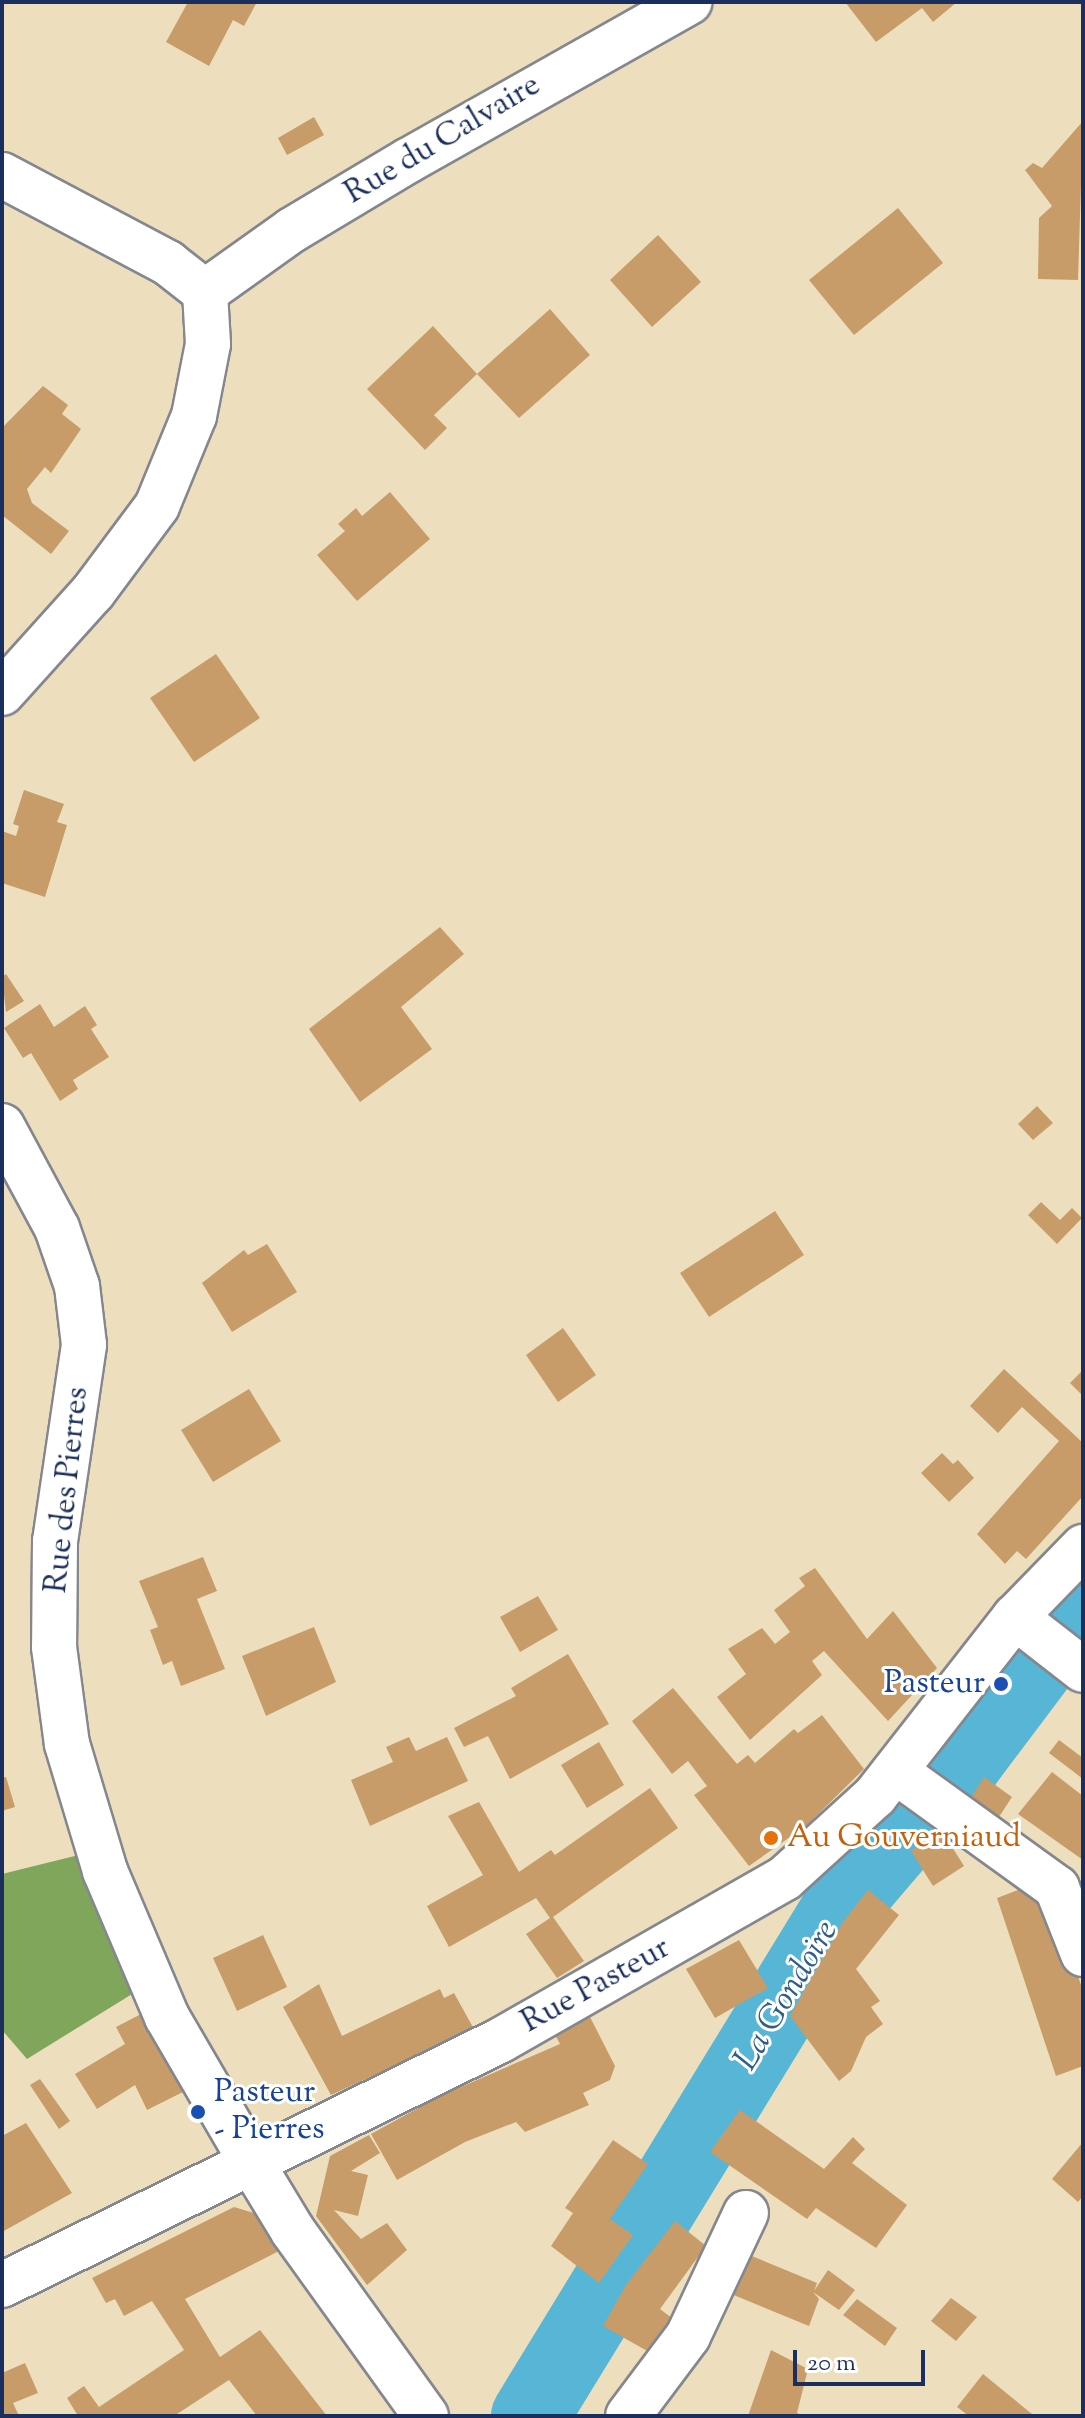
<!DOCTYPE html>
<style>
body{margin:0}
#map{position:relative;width:1085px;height:2418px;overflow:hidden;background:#eddfbe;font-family:"Sorts Mill Goudy",serif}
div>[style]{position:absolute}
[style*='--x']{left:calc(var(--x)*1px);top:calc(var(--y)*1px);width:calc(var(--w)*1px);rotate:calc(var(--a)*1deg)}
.forest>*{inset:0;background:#80a65c}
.river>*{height:78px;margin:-39px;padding:0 39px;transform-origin:39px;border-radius:39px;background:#57b5d6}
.building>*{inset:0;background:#c79c69}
.roads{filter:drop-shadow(2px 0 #84878e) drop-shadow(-2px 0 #84878e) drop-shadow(0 2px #84878e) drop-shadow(0 -2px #84878e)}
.minor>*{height:44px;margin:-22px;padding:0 22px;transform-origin:22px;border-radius:22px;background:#fff}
.dots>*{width:22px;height:22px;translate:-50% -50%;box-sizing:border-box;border:4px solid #fff;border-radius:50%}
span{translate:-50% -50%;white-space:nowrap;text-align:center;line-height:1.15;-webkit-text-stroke:6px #fff;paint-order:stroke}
.street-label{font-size:32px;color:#1b2f5e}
.transit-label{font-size:32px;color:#164399}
.right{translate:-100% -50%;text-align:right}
.left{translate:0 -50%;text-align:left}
.food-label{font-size:32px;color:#c56008}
.water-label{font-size:34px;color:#305e88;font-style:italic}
.frame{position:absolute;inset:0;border:4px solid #1b2f5e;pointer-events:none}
.scale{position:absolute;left:793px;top:2350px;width:132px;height:36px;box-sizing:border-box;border:4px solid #1b2f5e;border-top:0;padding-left:10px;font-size:24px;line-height:28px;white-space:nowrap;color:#1b2f5e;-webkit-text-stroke:6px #fff;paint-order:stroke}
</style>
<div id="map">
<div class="forest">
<i style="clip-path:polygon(107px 1848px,158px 1978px,27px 2059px,2px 2030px,2px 1874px)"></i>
</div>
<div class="river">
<i style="--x:530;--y:2416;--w:605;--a:-58.52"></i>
<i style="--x:846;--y:1900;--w:179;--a:-49.5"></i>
<i style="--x:962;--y:1764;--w:201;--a:-53.1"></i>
</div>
<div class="building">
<i style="clip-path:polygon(188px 2px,257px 2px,244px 26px,233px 20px,209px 66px,166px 42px)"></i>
<i style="clip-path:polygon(845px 2px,957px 2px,933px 22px,922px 8px,876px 42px)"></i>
<i style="clip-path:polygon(314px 117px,324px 135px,287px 155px,278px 138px)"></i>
<i style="clip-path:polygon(1083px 121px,1078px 280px,1038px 279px,1039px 218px,1052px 206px,1025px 170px,1033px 163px,1042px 168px)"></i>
<i style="clip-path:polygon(898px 208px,943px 263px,854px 335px,809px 280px)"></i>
<i style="clip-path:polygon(658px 235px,701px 282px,652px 327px,610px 280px)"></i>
<i style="clip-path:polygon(550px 309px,590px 355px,519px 418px,477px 374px)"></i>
<i style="clip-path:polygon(433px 326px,477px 374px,434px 415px,447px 428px,425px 450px,367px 389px)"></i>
<i style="clip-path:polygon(43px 386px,68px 405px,62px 414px,81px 429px,51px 473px,45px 467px,27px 489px,32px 503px,69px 531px,51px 554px,2px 515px,2px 428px)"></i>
<i style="clip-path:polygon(390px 492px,430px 539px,357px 601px,317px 555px,345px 531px,338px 524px,356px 508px,362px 516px)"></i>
<i style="clip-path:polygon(216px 654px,260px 718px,194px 762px,150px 698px)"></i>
<i style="clip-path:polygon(24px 790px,64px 804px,57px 822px,67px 825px,45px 897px,2px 883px,2px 831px,16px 836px,19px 826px,13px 824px)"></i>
<i style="clip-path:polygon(440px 927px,464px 954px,401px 1007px,432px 1049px,360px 1102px,309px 1029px)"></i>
<i style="clip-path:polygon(6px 974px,24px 1001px,6px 1012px,2px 977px)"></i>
<i style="clip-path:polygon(40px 1004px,54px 1027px,85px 1006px,97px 1025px,91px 1029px,109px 1057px,73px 1080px,78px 1089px,60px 1101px,31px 1053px,23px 1058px,4px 1028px)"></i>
<i style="clip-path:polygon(1037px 1106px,1053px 1123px,1033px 1140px,1018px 1124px)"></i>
<i style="clip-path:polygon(1041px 1202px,1060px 1220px,1072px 1208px,1082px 1218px,1057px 1244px,1028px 1215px)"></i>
<i style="clip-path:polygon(775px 1211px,804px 1255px,709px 1317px,680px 1273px)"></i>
<i style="clip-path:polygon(267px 1244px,297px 1292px,232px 1332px,202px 1283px,244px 1250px,248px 1255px)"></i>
<i style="clip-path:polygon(563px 1328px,596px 1375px,558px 1402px,526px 1355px)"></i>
<i style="clip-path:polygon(1004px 1369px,1083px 1443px,1083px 1496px,1026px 1559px,1017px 1551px,1005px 1564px,977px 1534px,1059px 1441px,1022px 1407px,998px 1433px,970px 1406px)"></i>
<i style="clip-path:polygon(1083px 1370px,1083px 1396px,1070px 1383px)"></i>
<i style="clip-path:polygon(249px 1389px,281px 1441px,213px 1482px,181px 1430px)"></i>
<i style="clip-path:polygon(942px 1453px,953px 1464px,958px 1460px,974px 1478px,949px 1502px,921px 1473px)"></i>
<i style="clip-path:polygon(203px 1557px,217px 1591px,197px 1599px,225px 1669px,181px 1686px,172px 1661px,163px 1665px,150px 1630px,158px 1627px,139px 1581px)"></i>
<i style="clip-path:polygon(815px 1568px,867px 1639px,893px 1611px,937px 1668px,888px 1721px,824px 1651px,812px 1661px,822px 1675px,750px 1740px,717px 1697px,746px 1674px,728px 1649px,762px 1628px,775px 1644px,790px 1632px,774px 1610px,805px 1586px,799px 1578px)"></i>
<i style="clip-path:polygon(538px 1596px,558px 1630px,520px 1652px,500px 1617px)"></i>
<i style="clip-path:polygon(314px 1627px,336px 1682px,266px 1716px,242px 1656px)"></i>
<i style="clip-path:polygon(568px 1654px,609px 1724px,510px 1779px,488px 1736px,464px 1747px,454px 1728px,516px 1696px,511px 1688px)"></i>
<i style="clip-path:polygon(673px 1688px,737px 1764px,748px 1755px,755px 1763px,794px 1729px,798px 1733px,822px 1715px,864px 1769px,807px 1825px,749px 1866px,694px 1795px,707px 1786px,688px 1761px,672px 1774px,632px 1721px)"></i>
<i style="clip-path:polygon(409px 1737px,416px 1751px,447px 1737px,468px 1781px,370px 1826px,351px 1780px,393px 1762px,386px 1747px)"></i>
<i style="clip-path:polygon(1059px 1740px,1083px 1758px,1083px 1779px,1049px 1753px)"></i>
<i style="clip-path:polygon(599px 1742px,624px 1785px,587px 1808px,561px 1765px)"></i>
<i style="clip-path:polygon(1052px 1772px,1083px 1796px,1083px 1860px,1018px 1814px)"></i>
<i style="clip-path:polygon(6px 1777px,15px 1807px,2px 1811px,2px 1778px)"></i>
<i style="clip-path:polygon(984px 1777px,1012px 1797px,995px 1823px,967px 1804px)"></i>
<i style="clip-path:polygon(650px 1788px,678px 1828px,553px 1917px,584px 1961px,557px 1978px,526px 1934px,550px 1918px,536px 1898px,449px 1947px,427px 1906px,483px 1875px,448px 1816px,479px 1802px,519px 1872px,551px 1850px,555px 1855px)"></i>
<i style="clip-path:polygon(942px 1831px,964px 1866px,933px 1886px,911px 1851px)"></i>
<i style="clip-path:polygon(1031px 1885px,1052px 1899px,1083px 1991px,1083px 2066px,1056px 2076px,997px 1898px)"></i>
<i style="clip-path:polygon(868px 1890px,899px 1915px,856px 1969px,880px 2001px,871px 2007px,883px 2024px,866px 2037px,851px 2071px,839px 2081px,790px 2016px,843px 1922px)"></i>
<i style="clip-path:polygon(263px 1935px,287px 1987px,237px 2011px,213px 1958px)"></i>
<i style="clip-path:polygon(739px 1940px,768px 1988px,715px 2018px,686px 1969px)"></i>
<i style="clip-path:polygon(319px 1984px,342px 2036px,440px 1989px,444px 1998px,454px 1993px,474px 2029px,331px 2095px,283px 2007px)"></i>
<i style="clip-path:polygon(145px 2012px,189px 2089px,147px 2110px,135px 2085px,97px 2109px,75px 2074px,125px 2044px,116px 2027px)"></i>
<i style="clip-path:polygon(588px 2013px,615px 2066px,610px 2080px,583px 2093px,589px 2105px,525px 2132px,516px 2122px,465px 2142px,397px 2180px,371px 2134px,440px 2096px,560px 2044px,554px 2033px)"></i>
<i style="clip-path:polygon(40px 2079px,70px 2121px,59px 2129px,30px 2085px)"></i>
<i style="clip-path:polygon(740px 2110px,824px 2169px,853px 2137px,865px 2149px,852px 2163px,907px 2205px,876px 2248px,816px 2208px,807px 2219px,710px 2152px)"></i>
<i style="clip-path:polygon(26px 2123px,72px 2193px,2px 2232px,2px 2136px)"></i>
<i style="clip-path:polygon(369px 2135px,380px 2153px,351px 2171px,368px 2175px,358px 2216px,334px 2210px,361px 2239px,387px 2223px,407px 2250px,367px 2285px,316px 2216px,330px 2156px)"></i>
<i style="clip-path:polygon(613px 2140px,648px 2164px,610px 2219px,633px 2235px,599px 2283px,551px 2246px,573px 2213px,565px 2208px)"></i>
<i style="clip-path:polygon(1083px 2142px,1083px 2196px,1078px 2202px,1052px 2179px)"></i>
<i style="clip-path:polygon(234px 2207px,254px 2213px,279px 2251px,185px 2299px,220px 2357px,260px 2330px,327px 2416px,257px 2416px,229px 2380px,174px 2416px,78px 2416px,67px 2398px,84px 2386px,99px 2407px,184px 2350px,152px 2301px,124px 2316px,115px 2299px,106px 2303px,92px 2278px)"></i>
<i style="clip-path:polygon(675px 2221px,706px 2246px,660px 2309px,676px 2321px,656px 2356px,603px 2326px,626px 2285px)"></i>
<i style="clip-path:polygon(740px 2251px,817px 2283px,814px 2291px,828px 2270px,855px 2290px,839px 2310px,813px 2292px,819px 2299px,809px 2326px,724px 2291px)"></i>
<i style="clip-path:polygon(951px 2298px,977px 2317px,956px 2341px,931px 2321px)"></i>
<i style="clip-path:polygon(857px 2299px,897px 2328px,885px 2346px,843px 2315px)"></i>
<i style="clip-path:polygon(771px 2350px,808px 2369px,797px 2413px,804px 2416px,748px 2416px)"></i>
<i style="clip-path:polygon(25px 2363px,38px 2393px,13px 2403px,19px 2416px,2px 2416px,2px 2373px)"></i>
<i style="clip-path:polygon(983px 2374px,1032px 2414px,1031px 2416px,969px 2416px,957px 2407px)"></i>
</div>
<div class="roads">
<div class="minor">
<i style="--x:2;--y:175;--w:188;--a:27.9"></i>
<i style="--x:168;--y:263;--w:47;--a:38.1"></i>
<i style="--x:205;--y:292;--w:107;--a:-35.5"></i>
<i style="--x:292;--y:230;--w:136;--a:-30.9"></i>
<i style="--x:409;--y:160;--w:322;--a:-29.4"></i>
<i style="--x:2;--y:693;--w:136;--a:-48"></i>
<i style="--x:93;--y:592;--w:107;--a:-53.3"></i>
<i style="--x:157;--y:506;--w:97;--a:-67.7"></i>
<i style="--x:194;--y:416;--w:73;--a:-79"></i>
<i style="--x:208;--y:344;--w:52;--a:-93.3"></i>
<i style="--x:2;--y:1126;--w:116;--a:61.7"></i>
<i style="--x:57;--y:1228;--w:61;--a:71"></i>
<i style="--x:77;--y:1286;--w:59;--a:83.2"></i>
<i style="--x:84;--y:1345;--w:198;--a:98.4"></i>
<i style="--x:55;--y:1541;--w:106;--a:90.5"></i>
<i style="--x:54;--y:1647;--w:98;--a:82.4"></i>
<i style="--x:67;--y:1744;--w:133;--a:73.3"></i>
<i style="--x:105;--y:1871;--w:159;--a:67"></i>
<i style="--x:167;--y:2017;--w:171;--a:59.8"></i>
<i style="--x:253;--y:2165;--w:77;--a:58.8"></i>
<i style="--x:293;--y:2231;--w:228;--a:54.3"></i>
<i style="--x:1015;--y:1617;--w:86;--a:37.9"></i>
<i style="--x:895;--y:1771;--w:200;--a:35.8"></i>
<i style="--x:1057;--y:1888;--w:71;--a:68.5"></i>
<i style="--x:2;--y:2285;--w:556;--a:-26.15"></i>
<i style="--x:501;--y:2040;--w:327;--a:-29.7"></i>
<i style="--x:785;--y:1878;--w:122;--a:-42.3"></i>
<i style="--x:875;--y:1796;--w:227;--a:-52"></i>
<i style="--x:1015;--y:1617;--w:98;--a:-45.8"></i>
<i style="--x:628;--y:2416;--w:100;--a:-53.1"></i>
<i style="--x:688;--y:2336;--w:136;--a:-64.8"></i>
</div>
</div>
<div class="dots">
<i style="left:1001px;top:1684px;background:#1a4fb4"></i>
<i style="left:771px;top:1838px;background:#e8710a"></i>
<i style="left:198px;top:2112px;background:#1a4fb4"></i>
</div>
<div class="street-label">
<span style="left:443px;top:140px;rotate:-31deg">Rue du Calvaire</span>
<span style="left:68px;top:1490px;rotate:-84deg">Rue des Pierres</span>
<span style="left:596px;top:1986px;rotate:-29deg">Rue Pasteur</span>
</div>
<div class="transit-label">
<span class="right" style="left:985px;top:1684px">Pasteur</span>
<span class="left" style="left:214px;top:2112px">Pasteur<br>- Pierres</span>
</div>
<div class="food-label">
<span class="left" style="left:787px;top:1838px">Au Gouverniaud</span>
</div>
<div class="water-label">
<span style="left:787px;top:1996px;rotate:-59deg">La Gondoire</span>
</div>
<div class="frame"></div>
<div class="scale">20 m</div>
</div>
